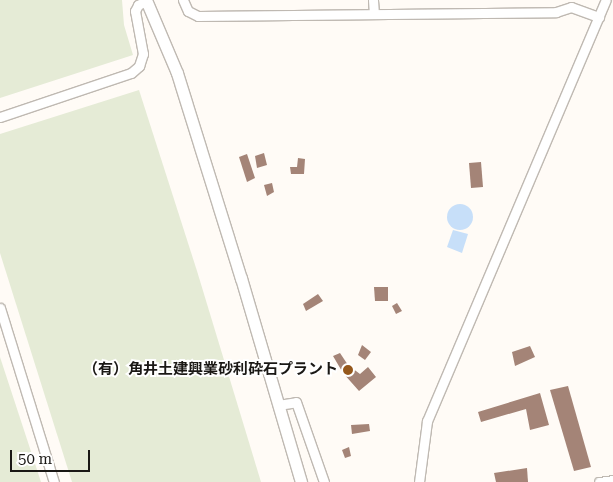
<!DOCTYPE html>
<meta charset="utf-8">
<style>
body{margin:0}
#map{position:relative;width:613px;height:482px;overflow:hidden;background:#fffbf6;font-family:"Roboto Serif","Noto Sans JP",serif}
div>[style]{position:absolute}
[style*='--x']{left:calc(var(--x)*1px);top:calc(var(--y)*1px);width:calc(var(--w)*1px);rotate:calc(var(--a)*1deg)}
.green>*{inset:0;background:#e5ebd6}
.water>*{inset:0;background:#c7dff9}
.round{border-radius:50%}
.building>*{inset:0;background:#a48477}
.roads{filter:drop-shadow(1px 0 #bfb9b2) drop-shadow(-1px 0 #bfb9b2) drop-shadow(0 1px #bfb9b2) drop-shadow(0 -1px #bfb9b2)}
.minor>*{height:9px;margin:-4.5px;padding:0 4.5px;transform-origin:4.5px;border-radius:4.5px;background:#fff}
.tertiary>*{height:11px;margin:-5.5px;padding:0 5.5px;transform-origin:5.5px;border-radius:5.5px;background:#fff}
.dots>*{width:14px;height:14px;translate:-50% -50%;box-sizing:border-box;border:2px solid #fff;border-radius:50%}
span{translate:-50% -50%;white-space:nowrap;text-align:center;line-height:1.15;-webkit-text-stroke:4px #fff;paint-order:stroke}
.poi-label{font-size:15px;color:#1a1815;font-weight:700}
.right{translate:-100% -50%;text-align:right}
.scale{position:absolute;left:10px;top:450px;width:80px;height:22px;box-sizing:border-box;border:2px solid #1a1815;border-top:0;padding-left:6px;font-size:15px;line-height:18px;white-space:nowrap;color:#1a1815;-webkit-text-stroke:4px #fff;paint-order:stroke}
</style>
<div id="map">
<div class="green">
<i style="clip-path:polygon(0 0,122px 0,124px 25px,133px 55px,0 98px)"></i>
<i style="clip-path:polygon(139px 90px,197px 271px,261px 482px,72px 482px,0 253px,0 134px)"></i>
<i style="clip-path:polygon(0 357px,41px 482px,0 482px)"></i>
</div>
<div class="water">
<i class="round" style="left:447px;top:204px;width:26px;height:26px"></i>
<i style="clip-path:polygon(453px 230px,468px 234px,462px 253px,447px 247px)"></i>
</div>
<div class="building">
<i style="clip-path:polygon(264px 153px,267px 165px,257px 168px,255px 156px)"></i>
<i style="clip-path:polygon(247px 154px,255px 178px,247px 182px,239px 157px)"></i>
<i style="clip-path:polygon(298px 158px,305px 159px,304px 174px,291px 174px,290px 167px,297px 167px)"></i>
<i style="clip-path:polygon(481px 162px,483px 187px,471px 188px,469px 163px)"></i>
<i style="clip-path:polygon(272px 183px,274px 192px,267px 196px,264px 185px)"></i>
<i style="clip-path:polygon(374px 287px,388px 287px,388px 301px,375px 301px)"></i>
<i style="clip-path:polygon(318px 294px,323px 301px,306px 311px,303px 304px)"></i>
<i style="clip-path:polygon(397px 303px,402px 311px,396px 314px,392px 306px)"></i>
<i style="clip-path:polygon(362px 345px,371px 352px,365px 360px,358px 355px)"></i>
<i style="clip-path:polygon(530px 346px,535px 357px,515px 366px,512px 352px)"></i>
<i style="clip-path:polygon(340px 353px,348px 365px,360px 374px,368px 367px,376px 377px,359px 391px,343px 373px,333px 356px)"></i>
<i style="clip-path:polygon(568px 386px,591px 467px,574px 471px,550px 390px)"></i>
<i style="clip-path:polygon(540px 393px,549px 425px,530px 430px,526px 409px,481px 422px,478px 412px)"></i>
<i style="clip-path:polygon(369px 424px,370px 431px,352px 434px,351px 425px)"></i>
<i style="clip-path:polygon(349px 447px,351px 456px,345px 458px,342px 450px)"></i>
<i style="clip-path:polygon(527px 468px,528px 482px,496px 482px,494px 473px)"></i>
</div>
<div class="roads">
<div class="minor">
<i style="--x:183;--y:0;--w:12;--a:66"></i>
<i style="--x:188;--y:11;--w:11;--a:27"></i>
<i style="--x:198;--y:16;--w:358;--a:-0.6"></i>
<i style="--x:556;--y:12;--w:16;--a:-18"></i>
<i style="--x:571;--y:7;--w:30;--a:20"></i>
<i style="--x:373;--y:0;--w:14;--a:86"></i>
<i style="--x:0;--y:117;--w:138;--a:-18.6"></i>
<i style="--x:131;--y:73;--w:11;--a:-41"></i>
<i style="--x:139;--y:66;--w:13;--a:-72"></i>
<i style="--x:143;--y:54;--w:44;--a:-100.5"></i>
<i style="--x:135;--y:11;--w:7;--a:-63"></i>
<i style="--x:138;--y:5;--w:9;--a:-27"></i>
<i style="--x:0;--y:308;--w:182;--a:72.8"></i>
<i style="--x:278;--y:405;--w:18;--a:-9"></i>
<i style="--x:296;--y:402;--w:85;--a:70.7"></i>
<i style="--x:419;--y:482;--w:62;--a:-82.5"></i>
<i style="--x:427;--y:421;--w:457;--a:-67"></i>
<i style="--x:599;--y:482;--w:14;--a:-8"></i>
</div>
<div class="tertiary">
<i style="--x:146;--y:0;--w:79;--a:67"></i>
<i style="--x:177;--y:73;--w:215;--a:72.7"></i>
<i style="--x:241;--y:278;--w:213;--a:73.6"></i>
</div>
</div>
<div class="dots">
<i style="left:348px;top:370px;background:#95581c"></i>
</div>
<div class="poi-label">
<span class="right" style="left:338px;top:370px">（有）角井土建興業砂利砕石プラント</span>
</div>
<div class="scale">50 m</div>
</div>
